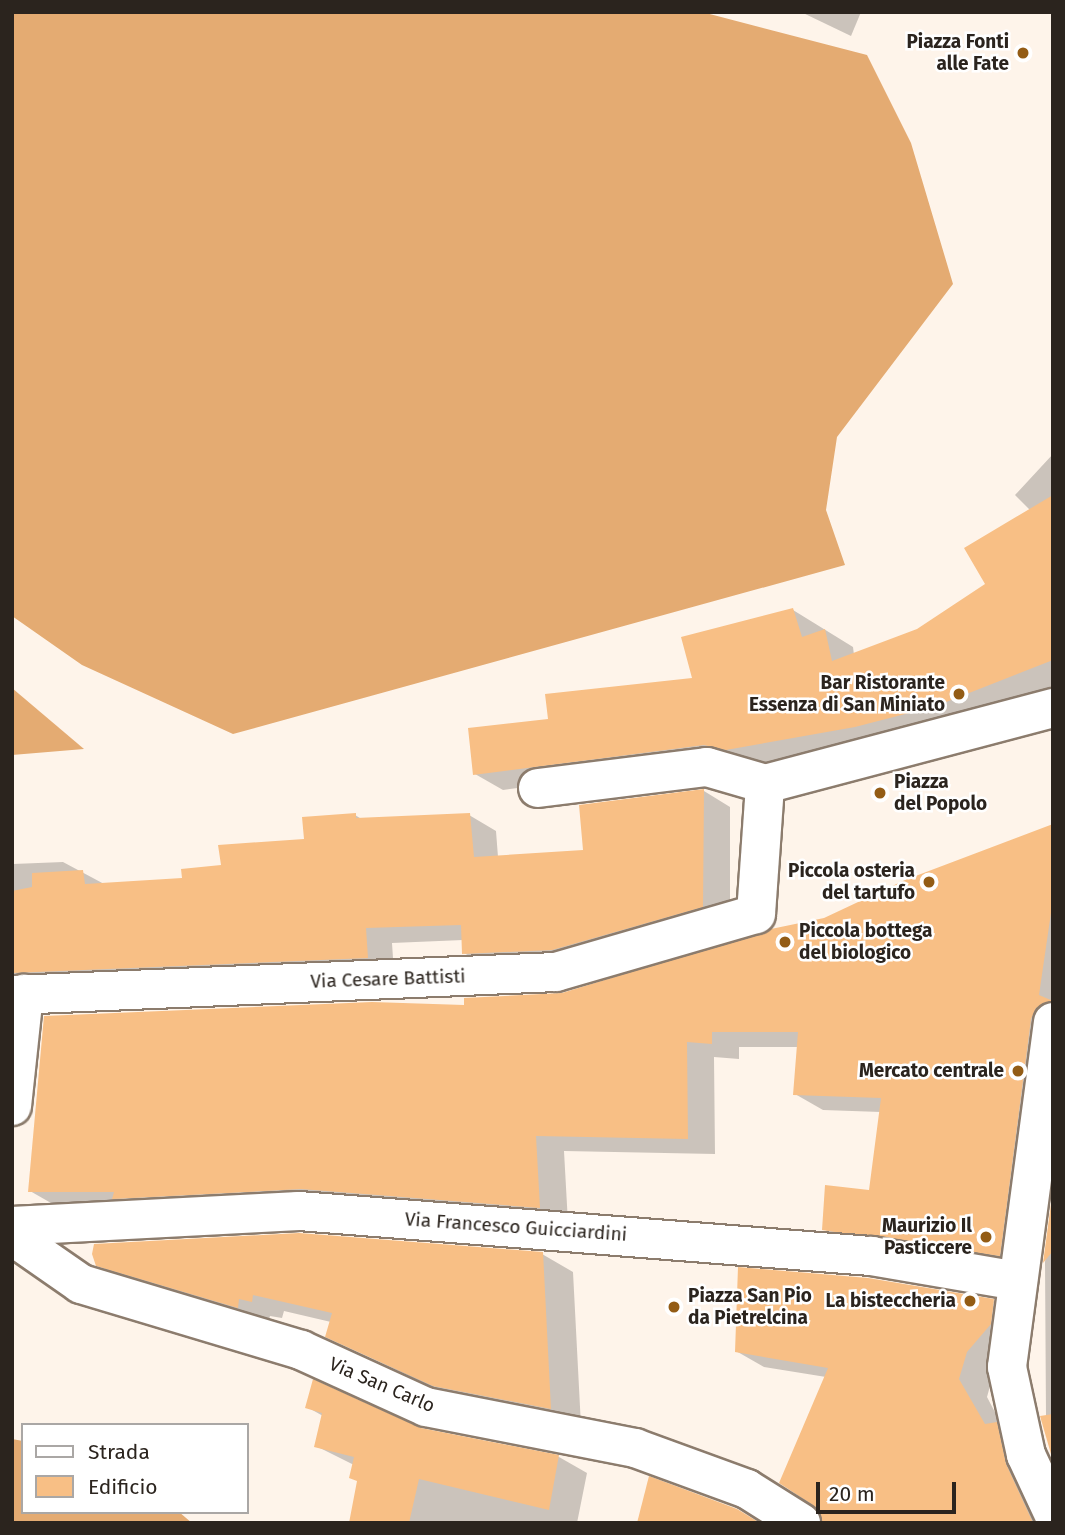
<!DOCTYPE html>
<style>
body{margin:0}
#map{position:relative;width:1065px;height:1535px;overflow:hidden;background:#fef4ea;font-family:"Fira Sans",sans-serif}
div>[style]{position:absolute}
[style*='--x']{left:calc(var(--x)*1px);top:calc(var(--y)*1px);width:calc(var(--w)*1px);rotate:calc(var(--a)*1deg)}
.forest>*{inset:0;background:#e4ab72}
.shadow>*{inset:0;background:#0003}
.building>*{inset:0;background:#f8bf85}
.roads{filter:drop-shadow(2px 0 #8c7c6d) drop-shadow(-2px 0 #8c7c6d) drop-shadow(0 2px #8c7c6d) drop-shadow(0 -2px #8c7c6d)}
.street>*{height:38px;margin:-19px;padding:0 19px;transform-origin:19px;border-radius:19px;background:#fff}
.secondary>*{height:38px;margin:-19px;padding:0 19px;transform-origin:19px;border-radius:19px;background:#fff}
.dots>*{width:19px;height:19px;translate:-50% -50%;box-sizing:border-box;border:4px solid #fff;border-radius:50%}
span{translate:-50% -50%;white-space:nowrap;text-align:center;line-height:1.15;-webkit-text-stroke:5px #fff;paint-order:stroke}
.poi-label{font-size:19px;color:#2b241e;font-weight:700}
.right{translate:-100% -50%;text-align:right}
.left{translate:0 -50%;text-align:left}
.street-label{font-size:19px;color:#2b241e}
.frame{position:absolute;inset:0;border:14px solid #2b241e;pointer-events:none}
.legend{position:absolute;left:21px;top:1423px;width:228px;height:91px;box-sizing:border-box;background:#fff;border:2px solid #aaa7a5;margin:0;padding:9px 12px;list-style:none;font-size:21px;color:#2b241e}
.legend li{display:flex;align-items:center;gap:14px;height:35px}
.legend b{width:35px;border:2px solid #aaa7a5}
.scale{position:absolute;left:816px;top:1482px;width:140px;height:32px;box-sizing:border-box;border:4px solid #2b241e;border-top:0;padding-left:9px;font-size:21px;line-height:24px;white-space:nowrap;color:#2b241e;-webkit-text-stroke:5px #fff;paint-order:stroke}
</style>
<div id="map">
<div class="forest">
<i style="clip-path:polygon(12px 12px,702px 12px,867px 55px,911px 143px,953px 284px,837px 437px,826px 510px,845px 565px,233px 734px,82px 665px,12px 616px)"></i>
<i style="clip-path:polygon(12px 688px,84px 749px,12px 755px)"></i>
<i style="clip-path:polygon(12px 1439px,23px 1441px,23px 1512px,179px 1512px,192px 1523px,12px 1523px)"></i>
</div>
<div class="shadow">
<i style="clip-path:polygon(801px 12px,861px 12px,851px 36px)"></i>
<i style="clip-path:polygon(1053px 454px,1053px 688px,965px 722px,884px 742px,755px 765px,734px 760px,503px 790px,475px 774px,550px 721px,694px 680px,793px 610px,853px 647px,854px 655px,917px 631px,987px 585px,1031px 511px,1015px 495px)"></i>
<i style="clip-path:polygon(704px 791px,730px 807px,730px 921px,490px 968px,464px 953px,463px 940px,392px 943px,394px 973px,28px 991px,12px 1119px,12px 857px,13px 864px,63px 862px,106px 885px,184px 880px,306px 841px,355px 815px,363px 820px,469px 815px,496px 831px,498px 857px,585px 852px)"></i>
<i style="clip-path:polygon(1053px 826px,1053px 1082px,1028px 1271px,852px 1245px,824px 1229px,871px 1192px,881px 1112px,823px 1110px,795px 1094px,799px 1047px,739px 1047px,739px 1059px,714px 1057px,715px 1154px,564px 1151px,568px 1223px,58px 1207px,30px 1191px,45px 1017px,466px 1007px,562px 995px,825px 920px)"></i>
<i style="clip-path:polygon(1053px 1203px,1053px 1457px,1042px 1418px,1046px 1417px,1045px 1262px)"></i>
<i style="clip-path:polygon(542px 1254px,573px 1272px,581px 1426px,465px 1403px,327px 1336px,331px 1322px,284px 1311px,282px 1318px,270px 1316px,268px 1324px,128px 1283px,97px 1264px)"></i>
<i style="clip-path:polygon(993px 1301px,1021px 1317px,995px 1368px,987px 1397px,1053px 1523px,822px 1523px,822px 1513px,781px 1483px,826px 1377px,764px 1367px,736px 1351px)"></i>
<i style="clip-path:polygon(307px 1407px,559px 1457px,587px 1473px,577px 1523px,350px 1523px,359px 1481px,354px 1465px,316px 1446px,323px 1416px)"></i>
</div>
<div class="building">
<i style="clip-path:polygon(1053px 495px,1053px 660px,936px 706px,855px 727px,726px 750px,704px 745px,473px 775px,468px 728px,548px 719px,545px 694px,692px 678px,681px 637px,793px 608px,802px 637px,825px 629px,832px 661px,917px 629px,985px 584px,964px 548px)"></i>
<i style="clip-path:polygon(704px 789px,703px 907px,552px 950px,462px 954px,461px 925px,366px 928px,368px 958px,12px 973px,12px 891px,32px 887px,32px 873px,83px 870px,85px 884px,182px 878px,181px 869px,221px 865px,218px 845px,304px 839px,302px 817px,356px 813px,356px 818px,470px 813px,474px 857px,583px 850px,579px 805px)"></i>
<i style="clip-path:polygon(1053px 824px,1053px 899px,1039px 995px,1053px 1001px,1036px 1008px,1031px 1019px,1000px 1256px,822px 1230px,825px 1185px,869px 1190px,881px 1098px,793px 1095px,798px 1032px,712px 1032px,712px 1044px,687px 1042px,688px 1139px,536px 1136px,540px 1208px,301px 1189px,112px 1199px,114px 1192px,28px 1192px,44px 1016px,372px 1002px,464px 1005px,464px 998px,562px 993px,771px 929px,824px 918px,905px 880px)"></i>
<i style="clip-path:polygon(1053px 1189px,1053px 1251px,1043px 1263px)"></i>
<i style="clip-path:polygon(299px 1233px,543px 1252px,551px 1409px,433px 1386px,325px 1337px,332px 1313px,253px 1295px,252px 1302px,239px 1299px,238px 1308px,96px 1266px,92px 1254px,94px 1244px)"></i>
<i style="clip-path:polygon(738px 1267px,868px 1278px,994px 1299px,991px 1324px,967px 1352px,959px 1379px,985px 1424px,997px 1422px,1006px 1464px,1033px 1523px,823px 1523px,813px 1505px,779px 1483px,828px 1368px,735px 1352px)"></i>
<i style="clip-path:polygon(313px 1379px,421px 1428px,559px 1455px,549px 1510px,419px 1479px,409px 1523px,349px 1523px,357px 1481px,349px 1478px,354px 1457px,314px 1447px,322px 1413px,305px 1408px)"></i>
<i style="clip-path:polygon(1053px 1414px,1053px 1461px,1040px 1416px)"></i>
<i style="clip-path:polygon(649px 1476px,737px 1509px,760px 1523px,637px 1523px)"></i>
</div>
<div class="roads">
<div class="street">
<i style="--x:538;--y:788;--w:170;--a:-7.1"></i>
<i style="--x:707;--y:767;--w:60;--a:16.3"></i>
<i style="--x:12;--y:1106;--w:113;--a:-83.9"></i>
<i style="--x:12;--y:1236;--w:84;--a:34.8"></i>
<i style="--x:81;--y:1284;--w:230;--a:16.7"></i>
<i style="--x:301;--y:1350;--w:137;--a:24.5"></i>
<i style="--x:426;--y:1407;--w:213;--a:11.1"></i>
<i style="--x:635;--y:1448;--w:119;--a:20.1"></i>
<i style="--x:747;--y:1489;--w:64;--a:32.2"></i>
</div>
<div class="secondary">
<i style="--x:12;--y:995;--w:544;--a:-2.42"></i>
<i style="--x:556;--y:972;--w:208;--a:-16.2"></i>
<i style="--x:756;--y:914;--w:130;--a:-86"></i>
<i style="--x:765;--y:784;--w:298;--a:-14.8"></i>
<i style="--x:1053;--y:1022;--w:348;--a:97.6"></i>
<i style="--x:1007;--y:1367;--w:90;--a:77.8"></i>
<i style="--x:1026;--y:1455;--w:64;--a:65"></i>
<i style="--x:12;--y:1226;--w:287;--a:-3"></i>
<i style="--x:299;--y:1211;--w:574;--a:4.5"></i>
<i style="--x:871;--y:1256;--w:149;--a:9.7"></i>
</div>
</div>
<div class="dots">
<i style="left:1023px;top:53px;background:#935c15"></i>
<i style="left:959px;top:694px;background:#935c15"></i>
<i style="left:880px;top:793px;background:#935c15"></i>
<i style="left:929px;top:882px;background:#935c15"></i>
<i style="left:785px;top:942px;background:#935c15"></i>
<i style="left:1018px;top:1071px;background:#935c15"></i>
<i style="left:986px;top:1237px;background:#935c15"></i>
<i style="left:970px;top:1301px;background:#935c15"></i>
<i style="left:674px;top:1307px;background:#935c15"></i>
</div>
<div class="poi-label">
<span class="right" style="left:1009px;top:53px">Piazza Fonti<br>alle Fate</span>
<span class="right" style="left:945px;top:694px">Bar Ristorante<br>Essenza di San Miniato</span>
<span class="left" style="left:894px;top:793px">Piazza<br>del Popolo</span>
<span class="right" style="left:915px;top:882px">Piccola osteria<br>del tartufo</span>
<span class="left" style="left:799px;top:942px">Piccola bottega<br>del biologico</span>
<span class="right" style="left:1004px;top:1071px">Mercato centrale</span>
<span class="right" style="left:972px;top:1237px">Maurizio Il<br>Pasticcere</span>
<span class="left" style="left:688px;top:1307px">Piazza San Pio<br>da Pietrelcina</span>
<span class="right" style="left:956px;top:1301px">La bisteccheria</span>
</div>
<div class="street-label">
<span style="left:388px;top:979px;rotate:-2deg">Via Cesare Battisti</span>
<span style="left:516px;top:1227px;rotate:4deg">Via Francesco Guicciardini</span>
<span style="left:382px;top:1385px;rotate:23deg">Via San Carlo</span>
</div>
<div class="frame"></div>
<ul class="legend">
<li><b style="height:9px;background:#fff"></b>Strada</li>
<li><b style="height:19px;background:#f8bf85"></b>Edificio</li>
</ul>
<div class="scale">20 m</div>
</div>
